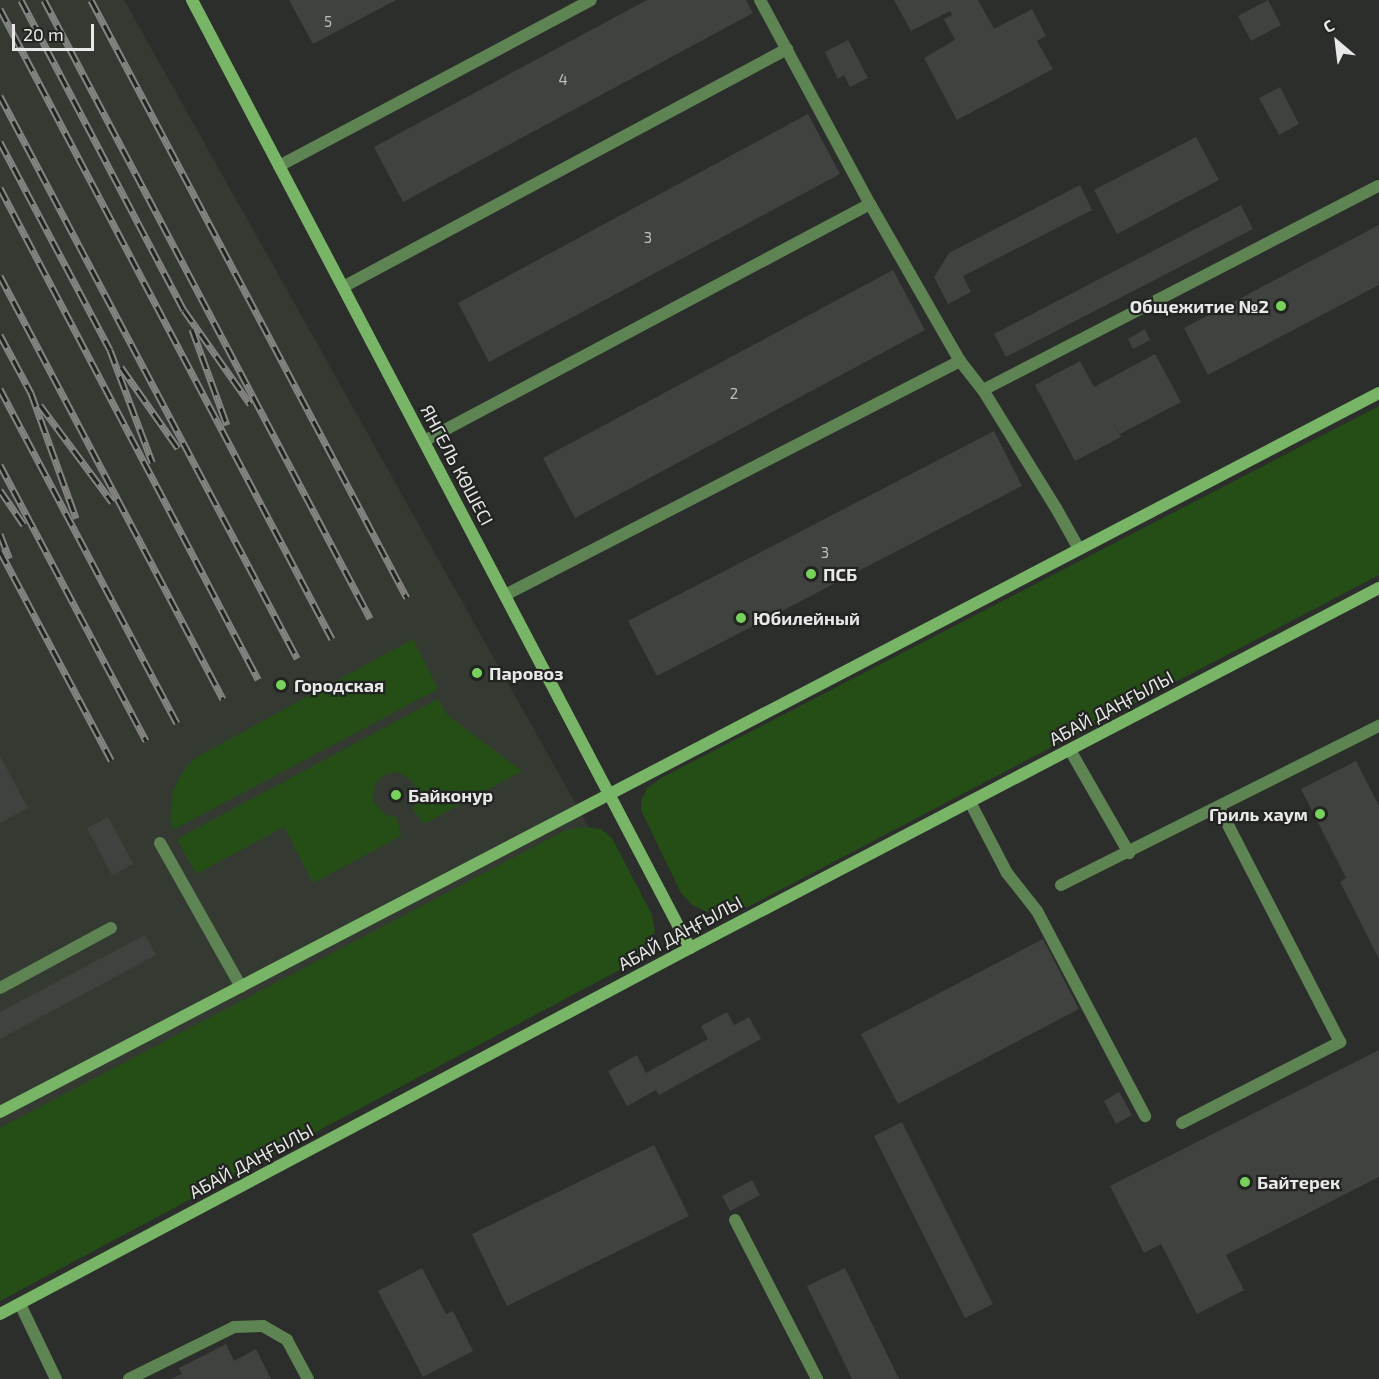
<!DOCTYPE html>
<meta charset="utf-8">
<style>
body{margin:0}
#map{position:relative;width:1379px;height:1379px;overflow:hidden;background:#2c2e2b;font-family:"Exo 2",sans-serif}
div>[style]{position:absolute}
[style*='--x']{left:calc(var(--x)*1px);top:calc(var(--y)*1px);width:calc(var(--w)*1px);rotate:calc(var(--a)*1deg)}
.built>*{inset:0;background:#343a32}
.green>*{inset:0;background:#244e16}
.building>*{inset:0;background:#40423f}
.lane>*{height:12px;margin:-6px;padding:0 6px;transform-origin:6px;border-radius:6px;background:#5e8453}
.street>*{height:12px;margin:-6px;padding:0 6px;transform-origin:6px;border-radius:6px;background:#5e8453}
.secondary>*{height:12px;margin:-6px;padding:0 6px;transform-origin:6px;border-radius:6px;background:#78b566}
.rail>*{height:7px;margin-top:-3.5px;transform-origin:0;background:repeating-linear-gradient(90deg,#222421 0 14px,#848583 0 28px);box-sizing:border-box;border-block:2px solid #848583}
.dots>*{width:16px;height:16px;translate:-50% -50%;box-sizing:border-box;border:3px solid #222421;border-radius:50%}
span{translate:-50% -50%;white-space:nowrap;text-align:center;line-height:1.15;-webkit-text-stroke:4.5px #222421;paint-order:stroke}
.number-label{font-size:15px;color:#bdbebd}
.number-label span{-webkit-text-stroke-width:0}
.poi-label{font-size:18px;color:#e7e8e7;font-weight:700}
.right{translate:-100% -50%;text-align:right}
.left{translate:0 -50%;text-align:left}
.street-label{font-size:18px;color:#e7e8e7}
.north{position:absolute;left:1307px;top:12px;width:60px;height:60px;-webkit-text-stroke:4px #222421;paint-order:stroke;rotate:332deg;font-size:16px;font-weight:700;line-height:24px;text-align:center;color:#e7e8e7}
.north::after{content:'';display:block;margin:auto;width:21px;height:27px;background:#e7e8e7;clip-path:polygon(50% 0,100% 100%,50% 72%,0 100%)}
.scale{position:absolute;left:12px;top:24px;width:82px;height:27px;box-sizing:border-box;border:3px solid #e7e8e7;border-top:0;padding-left:8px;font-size:18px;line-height:21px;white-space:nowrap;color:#e7e8e7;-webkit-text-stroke:4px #222421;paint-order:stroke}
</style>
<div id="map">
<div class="built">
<i style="clip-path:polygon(0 0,124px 0,605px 856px,0 1172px)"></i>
</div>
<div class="green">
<i style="clip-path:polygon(1379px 406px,1379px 575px,740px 911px,707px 912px,691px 904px,681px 893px,641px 810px,641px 801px,647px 788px,663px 777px)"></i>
<i style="clip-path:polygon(413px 639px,438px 689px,173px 830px,170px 818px,173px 791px,185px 768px,195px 758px)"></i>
<i style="clip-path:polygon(438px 699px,447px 715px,522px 771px,424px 824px,413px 809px,418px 796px,412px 780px,397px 772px,384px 775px,375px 784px,373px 801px,385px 815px,397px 817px,401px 836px,313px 883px,284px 827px,196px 874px,177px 839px)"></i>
<i style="clip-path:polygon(585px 827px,601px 829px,612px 838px,652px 915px,655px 931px,648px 949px,636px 961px,0 1301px,0 1128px,566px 830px)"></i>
</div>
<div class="building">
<i style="clip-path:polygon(289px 0,396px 0,313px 44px)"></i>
<i style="clip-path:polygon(647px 0,746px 0,753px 13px,403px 202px,374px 147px)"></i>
<i style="clip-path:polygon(894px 0,978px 0,994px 29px,1032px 9px,1046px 36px,1037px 41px,1053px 69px,957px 120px,924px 58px,955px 40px,944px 19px,952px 15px,950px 11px,911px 31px)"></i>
<i style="clip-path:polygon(1268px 0,1281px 25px,1251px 41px,1238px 16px)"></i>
<i style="clip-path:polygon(848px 40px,868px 78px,850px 87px,844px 75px,838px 79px,825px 52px)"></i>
<i style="clip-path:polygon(1280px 87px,1299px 124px,1279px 135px,1259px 98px)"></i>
<i style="clip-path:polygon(808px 114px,840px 174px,489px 362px,458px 303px)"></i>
<i style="clip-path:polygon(1196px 137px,1219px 180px,1117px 234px,1094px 190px)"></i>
<i style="clip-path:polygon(1080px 185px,1092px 210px,963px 276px,971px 292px,948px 304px,934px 277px,949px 253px)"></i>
<i style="clip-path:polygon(1241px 205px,1253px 229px,1006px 357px,994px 334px)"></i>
<i style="clip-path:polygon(1379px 225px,1379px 285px,1208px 375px,1184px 328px)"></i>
<i style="clip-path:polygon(893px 270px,925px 330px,575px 518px,543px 458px)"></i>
<i style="clip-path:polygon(1145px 329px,1150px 340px,1133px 349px,1128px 339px)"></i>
<i style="clip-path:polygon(1155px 354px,1181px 402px,1120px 434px,1113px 422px,1121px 437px,1075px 461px,1035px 385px,1080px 361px,1094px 387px)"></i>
<i style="clip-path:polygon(994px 431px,1022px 486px,657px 676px,628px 621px)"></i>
<i style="clip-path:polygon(0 756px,28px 808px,0 823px)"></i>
<i style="clip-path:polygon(1356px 761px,1379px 806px,1379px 959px,1340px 882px,1346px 878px,1301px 789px)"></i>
<i style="clip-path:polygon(108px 817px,133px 864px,112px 875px,87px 828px)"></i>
<i style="clip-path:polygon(145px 935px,156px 955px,0 1039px,0 1012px)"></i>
<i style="clip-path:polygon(1043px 939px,1079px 1009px,898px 1104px,861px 1034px)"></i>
<i style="clip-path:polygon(727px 1012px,734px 1025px,749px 1017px,761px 1039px,659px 1095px,656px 1090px,627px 1106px,608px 1071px,637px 1055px,646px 1073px,708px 1039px,701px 1026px)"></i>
<i style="clip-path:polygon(1379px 1050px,1379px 1177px,1226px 1255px,1244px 1290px,1197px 1314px,1161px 1244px,1144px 1253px,1110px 1186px)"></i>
<i style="clip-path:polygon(1119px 1092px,1132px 1115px,1116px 1124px,1104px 1101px)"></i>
<i style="clip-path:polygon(902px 1122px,993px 1304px,965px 1318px,874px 1136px)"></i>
<i style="clip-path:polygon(654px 1145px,689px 1216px,507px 1306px,472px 1234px)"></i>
<i style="clip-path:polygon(752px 1180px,760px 1195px,730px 1211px,722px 1196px)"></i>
<i style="clip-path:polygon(422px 1268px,446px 1314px,453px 1311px,473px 1351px,423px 1377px,378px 1291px)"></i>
<i style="clip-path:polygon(845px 1268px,899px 1379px,852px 1379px,807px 1286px)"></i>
<i style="clip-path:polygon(226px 1344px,234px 1361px,256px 1349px,271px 1379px,171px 1379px,182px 1374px,179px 1368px)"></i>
</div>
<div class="lane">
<i style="--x:1070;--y:750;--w:119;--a:60.2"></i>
<i style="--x:970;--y:802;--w:80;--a:62.5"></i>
<i style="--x:1007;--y:873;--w:48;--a:51.7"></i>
<i style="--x:1037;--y:911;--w:232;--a:62.2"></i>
<i style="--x:160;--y:843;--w:165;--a:60.6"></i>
<i style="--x:1061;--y:885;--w:356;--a:-26.6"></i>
<i style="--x:0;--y:988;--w:126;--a:-28.4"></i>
<i style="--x:1182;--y:1123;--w:178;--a:-27.1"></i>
<i style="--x:1340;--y:1042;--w:263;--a:-117.3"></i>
<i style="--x:735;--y:1220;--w:179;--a:62.7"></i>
<i style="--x:20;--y:1304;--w:83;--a:64.4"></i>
<i style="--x:129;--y:1379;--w:117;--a:-26.3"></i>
<i style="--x:234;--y:1327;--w:29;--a:-2"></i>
<i style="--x:263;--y:1326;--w:28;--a:30"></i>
<i style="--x:287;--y:1340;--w:44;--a:61.7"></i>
</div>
<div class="street">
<i style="--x:760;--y:0;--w:232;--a:61.7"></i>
<i style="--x:870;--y:204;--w:181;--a:60.2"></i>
<i style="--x:960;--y:361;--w:37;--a:52"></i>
<i style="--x:983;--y:390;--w:139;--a:58.3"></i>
<i style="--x:1056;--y:508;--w:47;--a:60.7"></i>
<i style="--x:279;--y:166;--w:353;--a:-28"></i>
<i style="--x:343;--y:287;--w:504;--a:-28.19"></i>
<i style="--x:983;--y:390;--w:445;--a:-27.3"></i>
<i style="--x:424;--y:441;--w:505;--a:-27.99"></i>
<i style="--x:505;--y:595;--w:512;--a:-27.22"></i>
</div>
<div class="secondary">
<i style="--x:192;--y:0;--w:1071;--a:62.29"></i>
<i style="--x:0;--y:1112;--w:1555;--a:-27.54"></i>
<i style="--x:0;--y:1314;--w:781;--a:-27.94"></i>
<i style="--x:690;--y:948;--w:777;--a:-27.59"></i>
</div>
<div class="rail">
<i style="--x:21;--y:0;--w:350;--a:62.3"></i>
<i style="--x:184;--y:310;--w:115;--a:54.9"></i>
<i style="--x:44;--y:0;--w:699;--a:62.19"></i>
<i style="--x:91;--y:0;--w:676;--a:62.15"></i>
<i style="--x:0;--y:9;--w:712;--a:62.21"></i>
<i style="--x:0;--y:96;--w:636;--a:62.14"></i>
<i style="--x:0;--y:142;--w:235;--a:62.1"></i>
<i style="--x:110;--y:350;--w:120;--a:69.4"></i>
<i style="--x:0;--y:188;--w:555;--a:62.28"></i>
<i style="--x:0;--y:276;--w:478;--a:62.2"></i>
<i style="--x:192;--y:329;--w:102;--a:70"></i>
<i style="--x:0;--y:335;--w:66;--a:61.9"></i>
<i style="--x:31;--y:393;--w:133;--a:70.2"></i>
<i style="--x:121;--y:367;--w:99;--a:54.9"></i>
<i style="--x:0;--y:389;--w:378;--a:62.1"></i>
<i style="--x:40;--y:405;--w:121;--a:53.4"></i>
<i style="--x:0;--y:465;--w:312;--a:62.1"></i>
<i style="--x:0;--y:490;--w:42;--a:55.6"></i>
<i style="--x:0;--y:534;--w:26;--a:69"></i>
<i style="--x:0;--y:551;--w:237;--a:62"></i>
</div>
<div class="dots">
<i style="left:1281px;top:306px;background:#76d25a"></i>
<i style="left:811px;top:574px;background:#76d25a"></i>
<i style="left:741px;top:618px;background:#76d25a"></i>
<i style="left:477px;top:673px;background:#76d25a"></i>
<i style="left:281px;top:685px;background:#76d25a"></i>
<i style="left:396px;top:795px;background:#76d25a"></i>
<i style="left:1320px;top:814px;background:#76d25a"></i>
<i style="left:1245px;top:1182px;background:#76d25a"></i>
</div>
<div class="number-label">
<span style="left:328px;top:22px">5</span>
<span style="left:563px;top:80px">4</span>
<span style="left:648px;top:238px">3</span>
<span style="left:734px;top:394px">2</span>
<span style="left:825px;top:553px">3</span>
</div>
<div class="poi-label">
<span class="right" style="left:1269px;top:306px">Общежитие №2</span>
<span class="left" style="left:823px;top:574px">ПСБ</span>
<span class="left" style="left:753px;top:618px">Юбилейный</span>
<span class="left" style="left:489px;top:673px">Паровоз</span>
<span class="left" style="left:294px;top:685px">Городская</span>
<span class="left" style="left:408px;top:795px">Байконур</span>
<span class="right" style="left:1308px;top:814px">Гриль хаум</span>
<span class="left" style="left:1257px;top:1182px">Байтерек</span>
</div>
<div class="street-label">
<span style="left:457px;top:465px;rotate:62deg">ЯНГЕЛЬ КӨШЕСІ</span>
<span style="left:1111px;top:708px;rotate:-28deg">АБАЙ ДАҢҒЫЛЫ</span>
<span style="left:680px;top:933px;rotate:-28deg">АБАЙ ДАҢҒЫЛЫ</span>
<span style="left:251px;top:1161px;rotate:-28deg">АБАЙ ДАҢҒЫЛЫ</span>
</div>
<div class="north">С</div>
<div class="scale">20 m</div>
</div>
